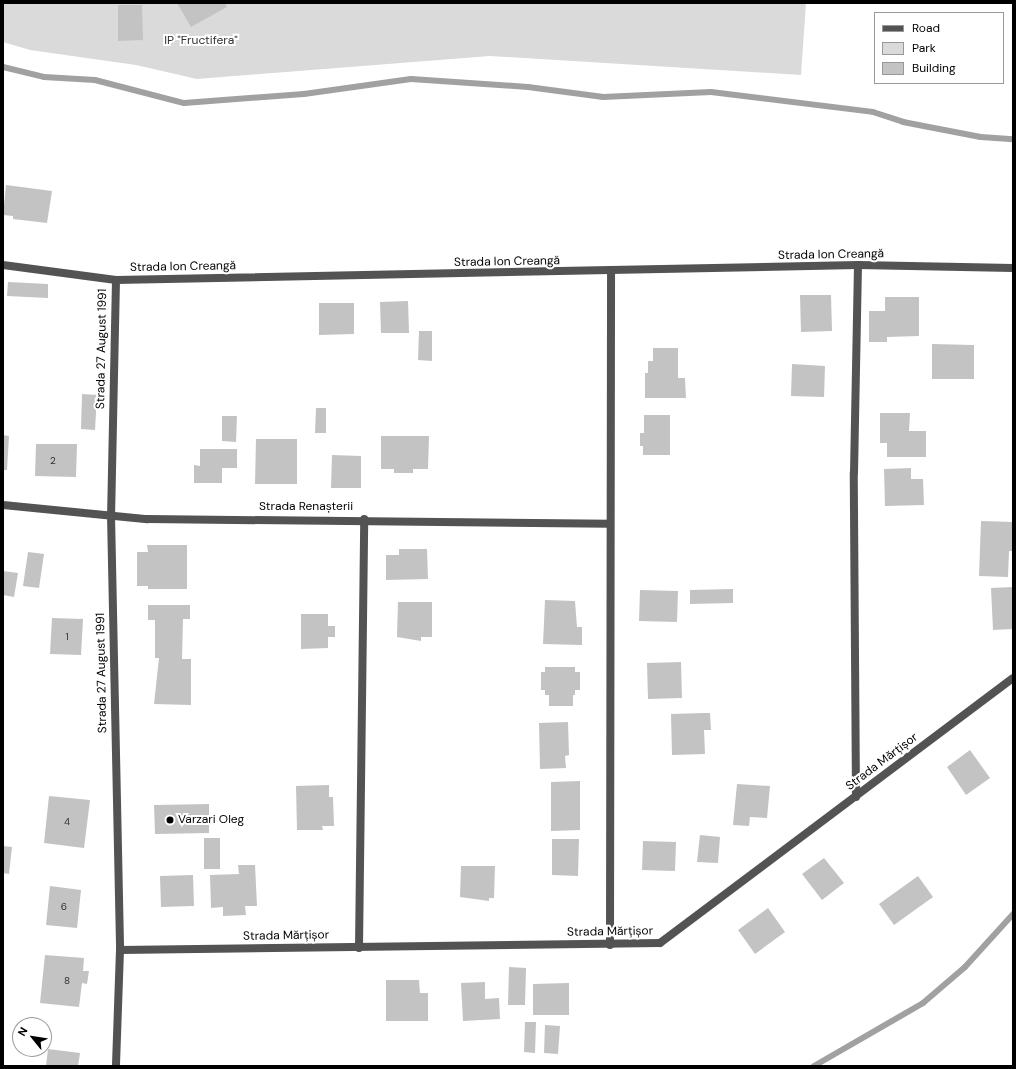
<!DOCTYPE html>
<meta charset="utf-8">
<style>
body{margin:0}
#map{position:relative;width:1016px;height:1069px;overflow:hidden;background:#fff;font-family:"DM Sans",sans-serif}
div>[style]{position:absolute}
[style*='--x']{left:calc(var(--x)*1px);top:calc(var(--y)*1px);width:calc(var(--w)*1px);rotate:calc(var(--a)*1deg)}
.green>*{inset:0;background:#dadada}
.stream>*{height:6px;margin:-3px;padding:0 3px;transform-origin:3px;border-radius:3px;background:#a1a1a1}
.building>*{inset:0;background:#c3c3c3}
.street>*{height:8px;margin:-4px;padding:0 4px;transform-origin:4px;border-radius:4px;background:#535353}
.dots>*{width:11px;height:11px;translate:-50% -50%;box-sizing:border-box;border:2px solid #fff;border-radius:50%}
span{translate:-50% -50%;white-space:nowrap;text-align:center;line-height:1.15;-webkit-text-stroke:4px #fff;paint-order:stroke}
.number-label{font-size:10px;color:#313131}
.number-label span{-webkit-text-stroke-width:0}
.park-label{font-size:12px;color:#313131}
.street-label{font-size:12px;color:#000}
.poi-label{font-size:12px;color:#000}
.left{translate:0 -50%;text-align:left}
.frame{position:absolute;inset:0;border:4px solid #000;pointer-events:none}
.legend{position:absolute;left:874px;top:12px;width:130px;height:72px;box-sizing:border-box;background:#fff;border:1px solid #999;margin:0;padding:5px 7px;list-style:none;font-size:12px;color:#000}
.legend li{display:flex;align-items:center;gap:8px;height:20px}
.legend b{width:20px;border:1px solid #999}
.north{position:absolute;left:12px;top:1017px;width:40px;height:40px;box-sizing:border-box;background:#fff;border:1px solid #999;border-radius:50%;rotate:300deg;font-size:11px;font-weight:700;line-height:16px;text-align:center;color:#000}
.north::after{content:'';display:block;margin:auto;width:14px;height:18px;background:#000;clip-path:polygon(50% 0,100% 100%,50% 72%,0 100%)}
</style>
<div id="map">
<div class="green">
<i style="clip-path:polygon(3px 3px,806px 3px,801px 75px,490px 56px,197px 79px,136px 65px,30px 50px,3px 42px)"></i>
</div>
<div class="stream">
<i style="--x:3;--y:67;--w:42;--a:13.7"></i>
<i style="--x:44;--y:77;--w:51;--a:3.4"></i>
<i style="--x:95;--y:80;--w:92;--a:14.5"></i>
<i style="--x:184;--y:103;--w:120;--a:-4.3"></i>
<i style="--x:304;--y:94;--w:108;--a:-8"></i>
<i style="--x:411;--y:79;--w:117;--a:3.9"></i>
<i style="--x:528;--y:87;--w:76;--a:7.6"></i>
<i style="--x:603;--y:97;--w:108;--a:-2.7"></i>
<i style="--x:711;--y:92;--w:163;--a:7"></i>
<i style="--x:873;--y:112;--w:32;--a:18"></i>
<i style="--x:903;--y:122;--w:79;--a:10.9"></i>
<i style="--x:981;--y:137;--w:32;--a:4"></i>
<i style="--x:814;--y:1066;--w:126;--a:-30"></i>
<i style="--x:923;--y:1003;--w:55;--a:-40.6"></i>
<i style="--x:965;--y:967;--w:72;--a:-47.8"></i>
</div>
<div class="building">
<i style="clip-path:polygon(177px 3px,225px 3px,227px 7px,191px 27px)"></i>
<i style="clip-path:polygon(118px 5px,142px 5px,143px 40px,118px 41px)"></i>
<i style="clip-path:polygon(6px 185px,52px 191px,47px 223px,13px 219px,13px 216px,3px 215px)"></i>
<i style="clip-path:polygon(8px 282px,48px 284px,48px 298px,7px 296px)"></i>
<i style="clip-path:polygon(800px 295px,831px 295px,832px 331px,801px 332px)"></i>
<i style="clip-path:polygon(885px 297px,919px 297px,919px 336px,887px 337px,887px 342px,869px 342px,869px 311px,885px 311px)"></i>
<i style="clip-path:polygon(408px 301px,409px 333px,381px 333px,380px 302px)"></i>
<i style="clip-path:polygon(319px 303px,354px 303px,354px 334px,319px 335px)"></i>
<i style="clip-path:polygon(419px 331px,432px 331px,432px 361px,418px 360px)"></i>
<i style="clip-path:polygon(932px 344px,974px 345px,974px 379px,932px 379px)"></i>
<i style="clip-path:polygon(653px 348px,678px 348px,678px 378px,685px 378px,686px 398px,645px 398px,645px 373px,648px 373px,648px 361px,653px 361px)"></i>
<i style="clip-path:polygon(792px 364px,825px 366px,824px 397px,791px 396px)"></i>
<i style="clip-path:polygon(82px 394px,97px 395px,95px 430px,81px 429px)"></i>
<i style="clip-path:polygon(316px 408px,326px 408px,326px 433px,315px 433px)"></i>
<i style="clip-path:polygon(880px 413px,910px 413px,909px 431px,926px 431px,926px 457px,887px 457px,887px 443px,880px 443px)"></i>
<i style="clip-path:polygon(644px 415px,670px 415px,670px 455px,643px 455px,643px 446px,640px 446px,640px 433px,644px 433px)"></i>
<i style="clip-path:polygon(222px 416px,237px 416px,236px 442px,222px 441px)"></i>
<i style="clip-path:polygon(3px 435px,9px 436px,7px 470px,3px 470px)"></i>
<i style="clip-path:polygon(381px 436px,429px 436px,428px 469px,413px 469px,413px 473px,394px 473px,394px 469px,381px 469px)"></i>
<i style="clip-path:polygon(256px 439px,297px 439px,297px 484px,255px 484px)"></i>
<i style="clip-path:polygon(36px 444px,77px 444px,76px 477px,35px 476px)"></i>
<i style="clip-path:polygon(200px 449px,237px 449px,237px 468px,222px 468px,222px 483px,194px 483px,194px 465px,200px 466px)"></i>
<i style="clip-path:polygon(332px 455px,361px 456px,361px 488px,331px 488px)"></i>
<i style="clip-path:polygon(911px 468px,911px 479px,923px 479px,924px 505px,885px 506px,884px 469px)"></i>
<i style="clip-path:polygon(981px 521px,1013px 522px,1013px 551px,1009px 551px,1008px 577px,979px 576px)"></i>
<i style="clip-path:polygon(147px 545px,187px 545px,187px 589px,148px 589px,148px 586px,137px 586px,137px 552px,148px 552px)"></i>
<i style="clip-path:polygon(399px 549px,427px 549px,428px 579px,386px 580px,386px 555px,399px 555px)"></i>
<i style="clip-path:polygon(28px 552px,44px 554px,39px 588px,23px 586px)"></i>
<i style="clip-path:polygon(3px 571px,18px 573px,14px 597px,3px 595px)"></i>
<i style="clip-path:polygon(1013px 587px,1013px 629px,993px 630px,991px 588px)"></i>
<i style="clip-path:polygon(733px 589px,733px 603px,690px 604px,690px 590px)"></i>
<i style="clip-path:polygon(640px 590px,678px 591px,677px 622px,639px 621px)"></i>
<i style="clip-path:polygon(545px 600px,575px 601px,577px 627px,582px 627px,582px 645px,543px 644px)"></i>
<i style="clip-path:polygon(398px 602px,432px 602px,432px 637px,421px 637px,421px 641px,397px 637px)"></i>
<i style="clip-path:polygon(148px 605px,190px 605px,190px 619px,183px 619px,182px 659px,191px 659px,191px 705px,154px 704px,159px 658px,155px 658px,155px 620px,148px 620px)"></i>
<i style="clip-path:polygon(301px 614px,328px 614px,328px 626px,335px 626px,335px 637px,328px 637px,328px 648px,301px 649px)"></i>
<i style="clip-path:polygon(52px 618px,83px 619px,81px 655px,50px 654px)"></i>
<i style="clip-path:polygon(681px 662px,682px 698px,648px 699px,647px 663px)"></i>
<i style="clip-path:polygon(545px 667px,575px 667px,575px 672px,580px 672px,580px 690px,575px 690px,575px 695px,573px 695px,573px 706px,549px 706px,549px 695px,545px 695px,545px 690px,541px 690px,541px 672px,545px 672px)"></i>
<i style="clip-path:polygon(704px 713px,710px 713px,711px 730px,704px 730px,705px 754px,672px 755px,671px 714px)"></i>
<i style="clip-path:polygon(568px 722px,569px 755px,565px 756px,566px 768px,540px 769px,539px 723px)"></i>
<i style="clip-path:polygon(970px 750px,990px 778px,966px 795px,947px 767px)"></i>
<i style="clip-path:polygon(580px 781px,580px 830px,551px 831px,551px 782px)"></i>
<i style="clip-path:polygon(737px 784px,770px 786px,767px 818px,750px 817px,749px 826px,733px 825px)"></i>
<i style="clip-path:polygon(329px 785px,329px 797px,333px 797px,334px 826px,322px 826px,323px 830px,297px 830px,296px 786px)"></i>
<i style="clip-path:polygon(49px 796px,90px 800px,84px 848px,44px 843px)"></i>
<i style="clip-path:polygon(209px 804px,209px 833px,155px 834px,154px 805px)"></i>
<i style="clip-path:polygon(700px 835px,720px 837px,718px 863px,697px 862px)"></i>
<i style="clip-path:polygon(204px 838px,220px 838px,220px 869px,204px 869px)"></i>
<i style="clip-path:polygon(552px 839px,579px 839px,578px 876px,552px 875px)"></i>
<i style="clip-path:polygon(643px 841px,676px 842px,675px 871px,642px 870px)"></i>
<i style="clip-path:polygon(3px 846px,12px 847px,9px 874px,3px 873px)"></i>
<i style="clip-path:polygon(824px 858px,844px 883px,822px 900px,802px 874px)"></i>
<i style="clip-path:polygon(238px 865px,255px 865px,257px 906px,245px 906px,246px 915px,223px 916px,223px 907px,211px 908px,210px 875px,239px 874px)"></i>
<i style="clip-path:polygon(461px 866px,495px 866px,494px 898px,489px 898px,489px 901px,460px 897px)"></i>
<i style="clip-path:polygon(193px 875px,194px 906px,161px 907px,160px 876px)"></i>
<i style="clip-path:polygon(918px 876px,933px 897px,894px 925px,879px 904px)"></i>
<i style="clip-path:polygon(50px 886px,81px 890px,77px 928px,46px 925px)"></i>
<i style="clip-path:polygon(768px 908px,785px 932px,755px 954px,738px 930px)"></i>
<i style="clip-path:polygon(45px 955px,84px 958px,83px 971px,89px 971px,87px 984px,82px 983px,79px 1007px,40px 1003px)"></i>
<i style="clip-path:polygon(509px 967px,526px 968px,525px 1005px,508px 1005px)"></i>
<i style="clip-path:polygon(386px 980px,419px 980px,420px 993px,428px 993px,428px 1021px,386px 1021px)"></i>
<i style="clip-path:polygon(485px 982px,485px 999px,499px 998px,500px 1019px,463px 1021px,461px 983px)"></i>
<i style="clip-path:polygon(569px 983px,569px 1015px,533px 1015px,533px 984px)"></i>
<i style="clip-path:polygon(525px 1022px,536px 1022px,535px 1053px,524px 1052px)"></i>
<i style="clip-path:polygon(545px 1025px,560px 1026px,558px 1054px,544px 1053px)"></i>
<i style="clip-path:polygon(48px 1049px,80px 1053px,78px 1066px,46px 1066px)"></i>
</div>
<div class="street">
<i style="--x:3;--y:265;--w:114;--a:7.6"></i>
<i style="--x:116;--y:280;--w:742;--a:-1.16"></i>
<i style="--x:858;--y:265;--w:155;--a:1.1"></i>
<i style="--x:116;--y:280;--w:235;--a:91.2"></i>
<i style="--x:111;--y:515;--w:435;--a:88.8"></i>
<i style="--x:120;--y:950;--w:116;--a:92"></i>
<i style="--x:3;--y:505;--w:145;--a:5.6"></i>
<i style="--x:147;--y:519;--w:463;--a:0.6"></i>
<i style="--x:856;--y:797;--w:324;--a:-90.4"></i>
<i style="--x:854;--y:473;--w:208;--a:-88.9"></i>
<i style="--x:610;--y:945;--w:673;--a:-89.91"></i>
<i style="--x:359;--y:948;--w:429;--a:-89.3"></i>
<i style="--x:120;--y:950;--w:540;--a:-0.74"></i>
<i style="--x:660;--y:943;--w:441;--a:-36.9"></i>
</div>
<div class="dots">
<i style="left:170px;top:820px;background:#000"></i>
</div>
<div class="number-label">
<span style="left:53px;top:461px">2</span>
<span style="left:67px;top:637px">1</span>
<span style="left:67px;top:822px">4</span>
<span style="left:64px;top:907px">6</span>
<span style="left:67px;top:981px">8</span>
</div>
<div class="park-label">
<span style="left:201px;top:41px">IP "Fructifera"</span>
</div>
<div class="street-label">
<span style="left:831px;top:255px;rotate:-1deg">Strada Ion Creangă</span>
<span style="left:507px;top:262px;rotate:-1deg">Strada Ion Creangă</span>
<span style="left:183px;top:267px;rotate:-1deg">Strada Ion Creangă</span>
<span style="left:102px;top:349px;rotate:-89deg">Strada 27 August 1991</span>
<span style="left:306px;top:507px">Strada Renașterii</span>
<span style="left:102px;top:673px;rotate:-91deg">Strada 27 August 1991</span>
<span style="left:882px;top:762px;rotate:-37deg">Strada Mărțișor</span>
<span style="left:610px;top:932px;rotate:-1deg">Strada Mărțișor</span>
<span style="left:286px;top:936px;rotate:-1deg">Strada Mărțișor</span>
</div>
<div class="poi-label">
<span class="left" style="left:178px;top:820px">Varzari Oleg</span>
</div>
<div class="frame"></div>
<ul class="legend">
<li><b style="height:5px;background:#535353"></b>Road</li>
<li><b style="height:11px;background:#dadada"></b>Park</li>
<li><b style="height:11px;background:#c3c3c3"></b>Building</li>
</ul>
<div class="north">N</div>
</div>
